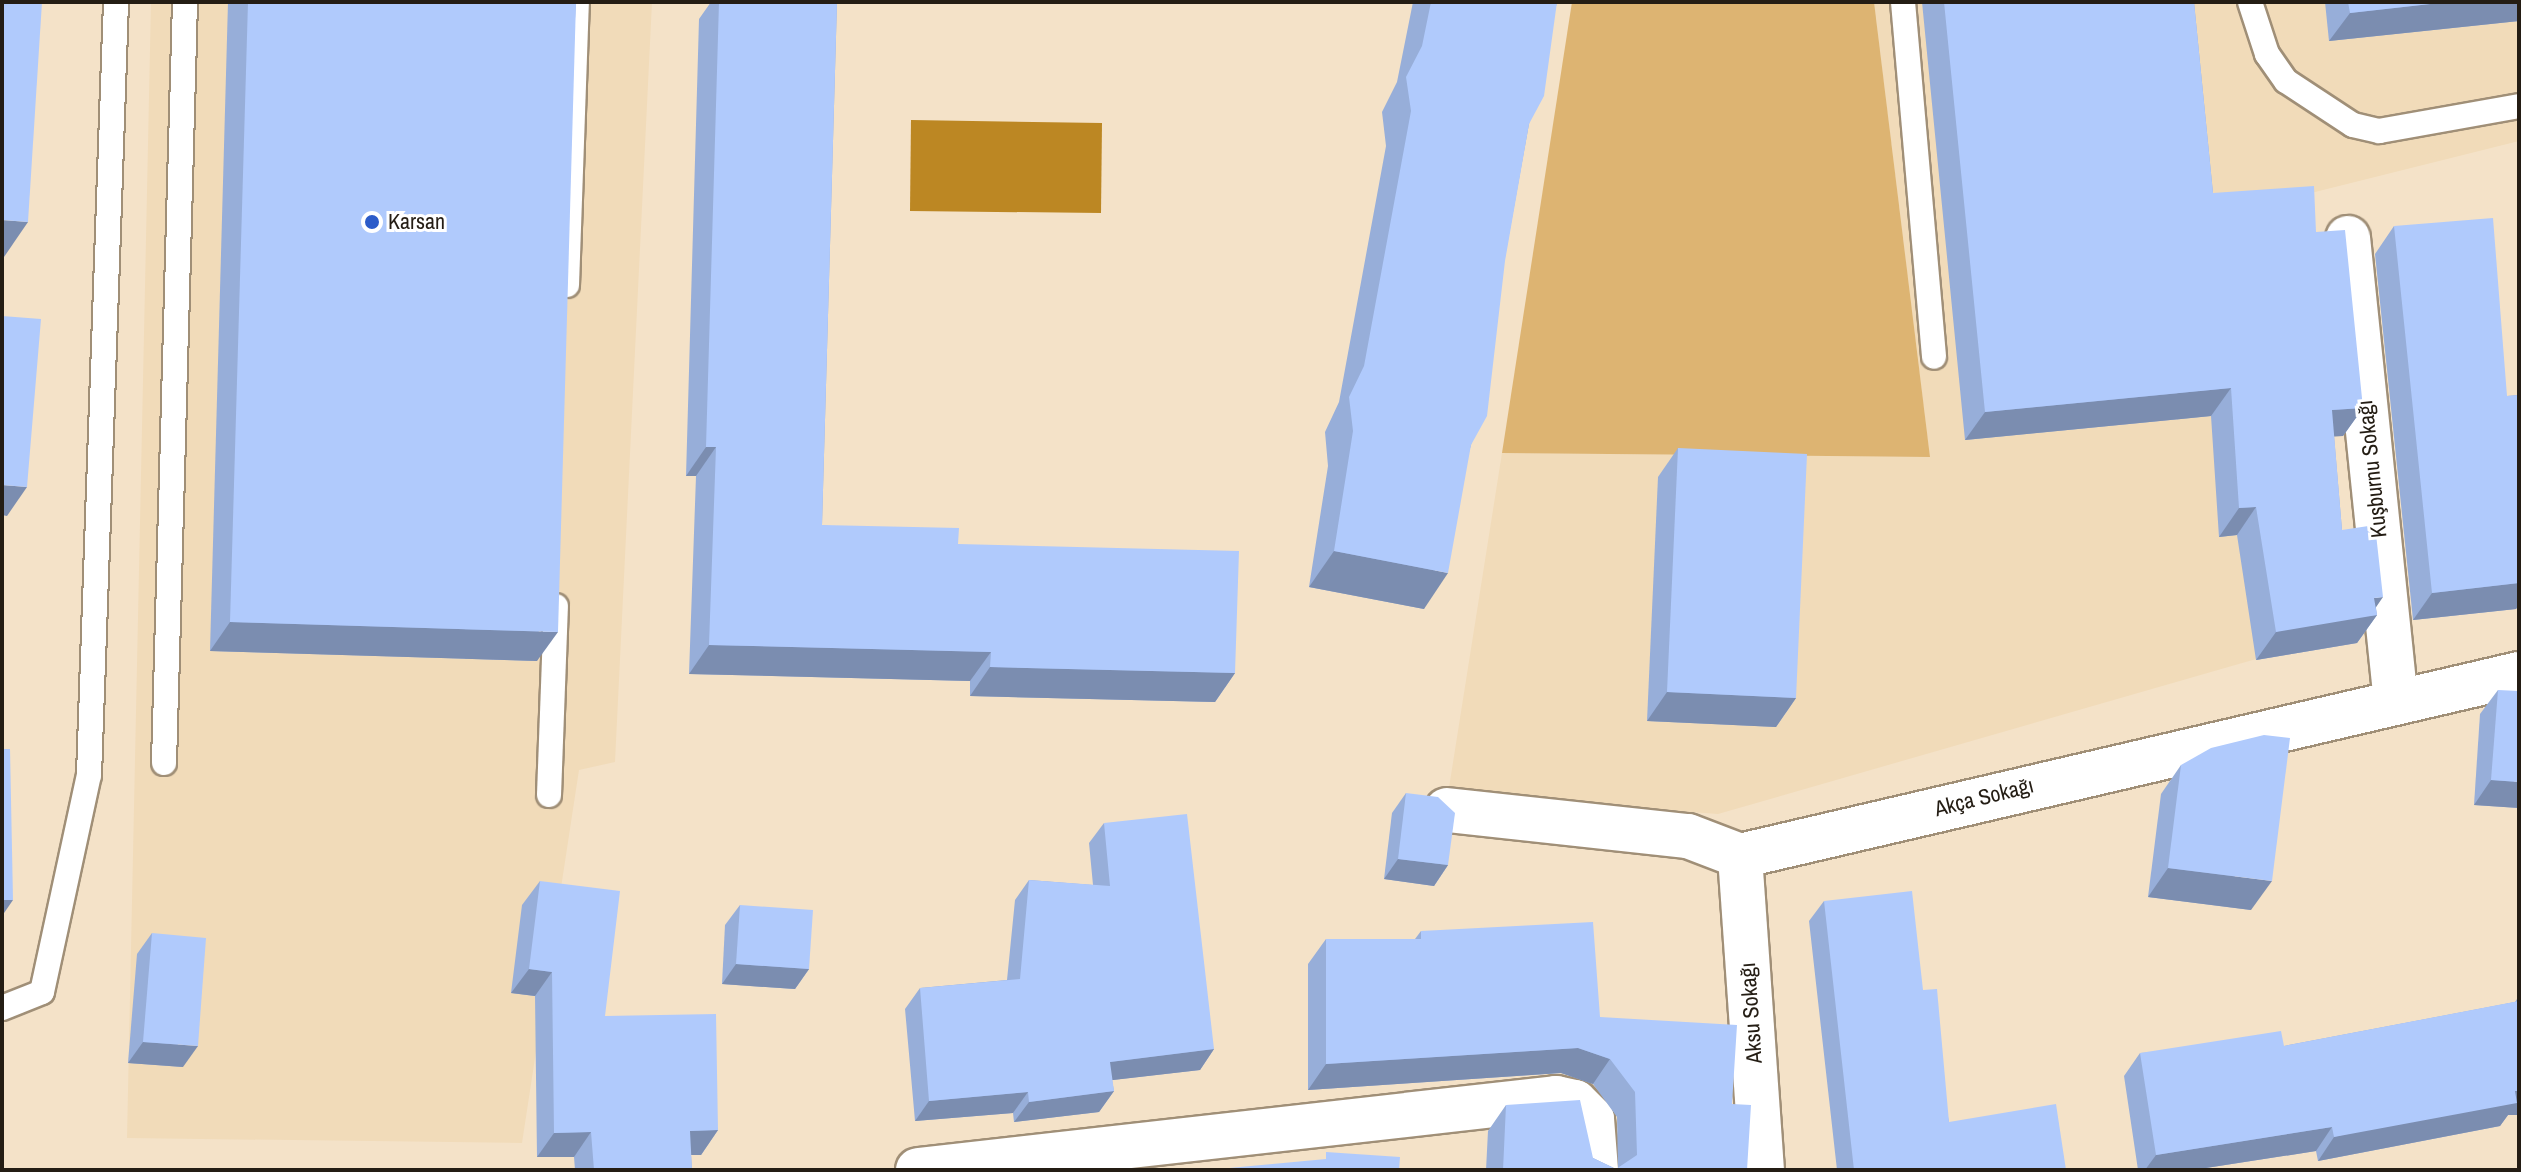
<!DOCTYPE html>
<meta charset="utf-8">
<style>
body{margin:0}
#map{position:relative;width:2521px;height:1172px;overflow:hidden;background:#f4e2c8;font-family:"Archivo Narrow",sans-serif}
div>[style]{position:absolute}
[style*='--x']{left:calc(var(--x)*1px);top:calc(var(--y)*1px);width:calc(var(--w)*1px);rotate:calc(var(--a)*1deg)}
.built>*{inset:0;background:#f1dbb9}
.green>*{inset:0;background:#ddb472}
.water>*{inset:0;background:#bc8723}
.roads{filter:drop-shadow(2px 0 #a08f77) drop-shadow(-2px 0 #a08f77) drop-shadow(0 2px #a08f77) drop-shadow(0 -2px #a08f77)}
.service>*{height:24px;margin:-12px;padding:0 12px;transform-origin:12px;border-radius:12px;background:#fff}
.minor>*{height:44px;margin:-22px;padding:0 22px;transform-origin:22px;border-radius:22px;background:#fff}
.wall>*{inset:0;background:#97aed9}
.shaded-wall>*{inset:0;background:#7b8db0}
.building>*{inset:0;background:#b0cafc}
.dots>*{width:22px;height:22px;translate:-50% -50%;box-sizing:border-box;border:4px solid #fff;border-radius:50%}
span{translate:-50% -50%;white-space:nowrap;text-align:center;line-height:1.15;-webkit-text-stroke:6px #fff;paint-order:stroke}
.poi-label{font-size:22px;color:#241d14}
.left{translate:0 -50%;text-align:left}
.street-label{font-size:22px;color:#241d14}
.frame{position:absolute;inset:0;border:4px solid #241d14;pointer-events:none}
</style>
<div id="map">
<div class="built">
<i style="clip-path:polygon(151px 2px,652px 2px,615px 762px,579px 770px,522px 1143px,127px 1138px)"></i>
<i style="clip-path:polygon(1874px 2px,2519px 2px,2519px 141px,2251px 208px,2277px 653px,1718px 814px,1448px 794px,1502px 453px,1930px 457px)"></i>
</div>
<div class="green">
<i style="clip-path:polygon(1572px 2px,1874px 2px,1930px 457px,1502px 453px)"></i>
</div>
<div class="water">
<i style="clip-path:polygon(911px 120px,1102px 123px,1101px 213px,910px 211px)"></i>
</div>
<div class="roads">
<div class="service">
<i style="--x:1903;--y:2;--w:356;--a:85"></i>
<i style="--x:2250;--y:2;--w:55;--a:71.9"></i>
<i style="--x:2267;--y:54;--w:33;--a:55"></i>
<i style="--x:2286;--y:81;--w:80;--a:33.3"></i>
<i style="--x:2353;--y:125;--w:27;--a:13"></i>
<i style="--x:2379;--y:131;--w:142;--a:-10.1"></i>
<i style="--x:567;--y:285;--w:283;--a:-88"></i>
<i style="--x:164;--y:763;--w:761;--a:-88.42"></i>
<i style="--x:549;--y:795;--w:189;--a:-87.9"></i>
<i style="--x:2;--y:1008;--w:43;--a:-21.8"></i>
<i style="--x:42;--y:992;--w:222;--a:-77.8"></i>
<i style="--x:89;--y:775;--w:773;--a:-88"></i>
</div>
<div class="minor">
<i style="--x:2348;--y:238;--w:464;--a:84.1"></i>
<i style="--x:1447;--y:810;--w:242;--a:6.2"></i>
<i style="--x:1688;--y:836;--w:56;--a:21"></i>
<i style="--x:1740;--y:856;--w:800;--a:-13.15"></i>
<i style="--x:1740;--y:856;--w:315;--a:86"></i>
<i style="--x:918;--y:1170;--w:642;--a:-6.44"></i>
<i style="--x:1556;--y:1098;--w:19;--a:12"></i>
<i style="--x:1575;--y:1102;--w:24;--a:45"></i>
<i style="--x:1592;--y:1119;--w:51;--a:85.5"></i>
</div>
</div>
<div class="wall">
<i style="clip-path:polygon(228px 2px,576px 2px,537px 661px,210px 651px)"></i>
<i style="clip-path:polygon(711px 2px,837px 2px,822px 525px,958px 544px,1235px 673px,1215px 702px,970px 696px,970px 681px,689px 674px,696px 476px,686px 476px,699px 19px)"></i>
<i style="clip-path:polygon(1413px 2px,1557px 2px,1529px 124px,1471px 445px,1424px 609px,1309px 587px,1328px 466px,1325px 432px,1339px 402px,1386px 146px,1382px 112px,1397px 82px)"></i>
<i style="clip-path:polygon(1922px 2px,2194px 2px,2213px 193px,2316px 232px,2363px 408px,2343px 436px,2334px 436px,2342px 530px,2376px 608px,2377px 615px,2357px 643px,2256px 660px,2237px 535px,2219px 537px,2211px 416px,1965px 440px)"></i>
<i style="clip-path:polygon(2325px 2px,2519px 2px,2519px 21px,2329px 41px)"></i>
<i style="clip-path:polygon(2394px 226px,2507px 396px,2519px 395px,2519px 605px,2516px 609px,2413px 620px,2375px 254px)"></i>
<i style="clip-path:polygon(1678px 448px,1796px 698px,1776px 727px,1647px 721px,1658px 477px)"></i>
<i style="clip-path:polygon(2498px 690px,2519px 808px,2474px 805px,2480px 714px)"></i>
<i style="clip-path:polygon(2181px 765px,2251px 910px,2148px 897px,2161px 794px)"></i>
<i style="clip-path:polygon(1406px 793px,1448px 865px,1434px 886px,1384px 879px,1392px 813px)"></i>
<i style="clip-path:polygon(1104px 823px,1214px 1049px,1200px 1070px,1112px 1080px,1114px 1091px,1099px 1112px,1014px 1122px,1013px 1113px,915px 1121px,905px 1009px,920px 988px,1007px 980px,1015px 900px,1029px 880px,1093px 885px,1089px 843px)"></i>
<i style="clip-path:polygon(540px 881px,605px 1016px,718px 1130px,701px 1155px,691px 1155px,692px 1170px,575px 1170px,574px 1157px,537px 1157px,535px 996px,511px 993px,522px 905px)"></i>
<i style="clip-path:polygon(1824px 901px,1923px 990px,1949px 1122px,2066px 1170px,1837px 1170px,1809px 921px)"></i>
<i style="clip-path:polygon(740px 905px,809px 969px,795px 989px,722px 984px,725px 925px)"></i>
<i style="clip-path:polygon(1421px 931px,1600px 1017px,1732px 1104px,1747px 1170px,1486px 1170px,1488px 1131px,1506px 1105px,1593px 1158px,1616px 1169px,1618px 1168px,1617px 1117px,1593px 1084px,1561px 1073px,1308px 1090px,1308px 964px,1326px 939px,1415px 939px)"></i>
<i style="clip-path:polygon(152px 933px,183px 1067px,128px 1063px,137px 954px)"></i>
<i style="clip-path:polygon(2519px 996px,2519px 1115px,2508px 1115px,2500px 1126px,2318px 1161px,2316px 1151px,2193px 1170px,2138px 1170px,2124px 1076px,2140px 1053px,2284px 1046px,2515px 1002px)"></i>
</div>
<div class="shaded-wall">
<i style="clip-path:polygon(2448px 2px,2519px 2px,2519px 21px,2329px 41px,2350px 13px)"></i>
<i style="clip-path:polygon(2px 220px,28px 222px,4px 257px,2px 257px)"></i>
<i style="clip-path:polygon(2231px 388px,2211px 416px,1965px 440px,1985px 412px)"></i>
<i style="clip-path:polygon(2363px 408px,2343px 436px,2313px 438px,2332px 410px)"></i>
<i style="clip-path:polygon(706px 447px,716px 447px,696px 476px,686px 476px)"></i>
<i style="clip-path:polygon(2px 485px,27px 487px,7px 516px,2px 515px)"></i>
<i style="clip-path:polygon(2256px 507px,2237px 535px,2219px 537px,2239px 508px)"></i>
<i style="clip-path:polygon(1334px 551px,1448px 573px,1424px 609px,1309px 587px)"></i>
<i style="clip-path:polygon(2519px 583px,2519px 605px,2516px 609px,2413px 620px,2432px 593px)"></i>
<i style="clip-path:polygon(2383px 597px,2370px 616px,2377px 615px,2357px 643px,2256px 660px,2276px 632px,2374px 598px)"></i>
<i style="clip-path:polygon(230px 622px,558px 632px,537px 661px,210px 651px)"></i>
<i style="clip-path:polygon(709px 645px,991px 652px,970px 681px,689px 674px)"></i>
<i style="clip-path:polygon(990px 667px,1235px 673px,1215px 702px,970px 696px)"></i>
<i style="clip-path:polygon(1667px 692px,1796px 698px,1776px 727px,1647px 721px)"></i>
<i style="clip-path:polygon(2491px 780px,2519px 782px,2519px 808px,2474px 805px)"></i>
<i style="clip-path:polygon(1398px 859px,1448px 865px,1434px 886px,1384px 879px)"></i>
<i style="clip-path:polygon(2168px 868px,2272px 881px,2251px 910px,2148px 897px)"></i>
<i style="clip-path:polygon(2px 900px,13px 900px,2px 916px)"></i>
<i style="clip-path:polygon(736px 964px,809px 969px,795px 989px,722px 984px)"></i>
<i style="clip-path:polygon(529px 969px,552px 972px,535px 996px,511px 993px)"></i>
<i style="clip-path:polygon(143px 1042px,198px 1046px,183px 1067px,128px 1063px)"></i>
<i style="clip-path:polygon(1578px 1048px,1610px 1059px,1593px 1084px,1561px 1073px,1308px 1090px,1326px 1064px)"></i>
<i style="clip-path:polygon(1214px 1049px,1200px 1070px,1096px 1082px,1110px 1062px)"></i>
<i style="clip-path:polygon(1114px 1091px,1099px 1112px,1014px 1122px,1029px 1102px)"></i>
<i style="clip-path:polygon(2515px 1091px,2519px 1091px,2519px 1115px,2508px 1115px,2500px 1126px,2318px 1161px,2334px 1137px)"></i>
<i style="clip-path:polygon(1028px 1092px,1013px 1113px,915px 1121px,929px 1101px)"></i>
<i style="clip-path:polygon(2332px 1127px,2316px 1151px,2193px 1170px,2145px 1170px,2156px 1155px)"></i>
<i style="clip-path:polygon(718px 1130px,701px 1155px,673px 1155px,690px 1131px)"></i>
<i style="clip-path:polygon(591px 1132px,574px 1157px,537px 1157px,554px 1133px)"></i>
</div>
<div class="building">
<i style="clip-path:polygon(2px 2px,42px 2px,28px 222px,2px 220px)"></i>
<i style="clip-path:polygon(248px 2px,576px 2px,558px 632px,230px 622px)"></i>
<i style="clip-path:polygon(719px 2px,837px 2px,822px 525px,959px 528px,958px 544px,1239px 551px,1235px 673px,990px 667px,991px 652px,709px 645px,716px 447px,706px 447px)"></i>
<i style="clip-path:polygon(1431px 2px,1557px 2px,1544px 96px,1529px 124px,1505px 261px,1487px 416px,1471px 445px,1448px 573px,1334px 551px,1353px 431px,1349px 397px,1364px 366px,1411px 111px,1406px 77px,1422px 46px)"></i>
<i style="clip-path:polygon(1944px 2px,2194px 2px,2213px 193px,2314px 186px,2316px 232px,2345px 230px,2363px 408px,2332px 410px,2342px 530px,2375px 525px,2383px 597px,2374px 598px,2377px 615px,2276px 632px,2256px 507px,2239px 508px,2231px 388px,1985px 412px)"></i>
<i style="clip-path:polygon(2348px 2px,2448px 2px,2350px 13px)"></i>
<i style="clip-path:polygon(2493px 218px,2507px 396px,2519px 395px,2519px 583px,2432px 593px,2394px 226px)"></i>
<i style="clip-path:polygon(2px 316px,41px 319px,27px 487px,2px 485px)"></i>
<i style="clip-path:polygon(1678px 448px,1807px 454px,1796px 698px,1667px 692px)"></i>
<i style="clip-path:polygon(2498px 690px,2519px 691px,2519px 782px,2491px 780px)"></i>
<i style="clip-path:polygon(2264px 735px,2290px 738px,2272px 881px,2168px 868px,2181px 765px,2211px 748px)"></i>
<i style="clip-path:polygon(2px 749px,10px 749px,13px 900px,2px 900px)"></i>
<i style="clip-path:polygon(1406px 793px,1438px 797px,1455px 813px,1448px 865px,1398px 859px)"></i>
<i style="clip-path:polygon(1187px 814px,1214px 1049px,1110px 1062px,1114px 1091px,1029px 1102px,1028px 1092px,929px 1101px,920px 988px,1020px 979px,1029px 880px,1110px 886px,1104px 823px)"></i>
<i style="clip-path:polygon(540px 881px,620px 891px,605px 1016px,716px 1014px,718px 1130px,690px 1131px,692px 1170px,594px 1170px,591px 1132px,554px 1133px,552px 972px,529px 969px)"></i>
<i style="clip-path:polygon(1912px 891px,1923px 990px,1937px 989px,1949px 1122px,2056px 1104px,2066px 1170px,1854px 1170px,1824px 901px)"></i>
<i style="clip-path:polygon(740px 905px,813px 910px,809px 969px,736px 964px)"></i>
<i style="clip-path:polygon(1593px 922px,1600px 1017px,1737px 1025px,1732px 1104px,1751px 1105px,1747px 1170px,1503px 1170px,1506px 1105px,1580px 1100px,1593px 1158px,1616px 1169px,1637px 1155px,1635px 1092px,1610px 1059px,1578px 1048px,1326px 1064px,1326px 939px,1421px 939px,1421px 931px)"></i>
<i style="clip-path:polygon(152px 933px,206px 938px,198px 1046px,143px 1042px)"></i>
<i style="clip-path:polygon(2519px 1001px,2519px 1091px,2515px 1091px,2517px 1103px,2334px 1137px,2332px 1127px,2156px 1155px,2140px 1053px,2281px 1031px,2284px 1046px)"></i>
<i style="clip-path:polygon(1326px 1152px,1400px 1157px,1399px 1170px,1208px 1170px,1326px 1159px)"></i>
</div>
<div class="dots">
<i style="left:372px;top:222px;background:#2b5bc9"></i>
</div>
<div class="poi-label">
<span class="left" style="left:388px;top:222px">Karsan</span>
</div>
<div class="street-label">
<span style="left:2372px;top:469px;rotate:-96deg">Kuşburnu Sokağı</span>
<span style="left:1984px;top:797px;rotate:-14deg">Akça Sokağı</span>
<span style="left:1751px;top:1013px;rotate:-94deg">Aksu Sokağı</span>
</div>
<div class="frame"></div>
</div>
